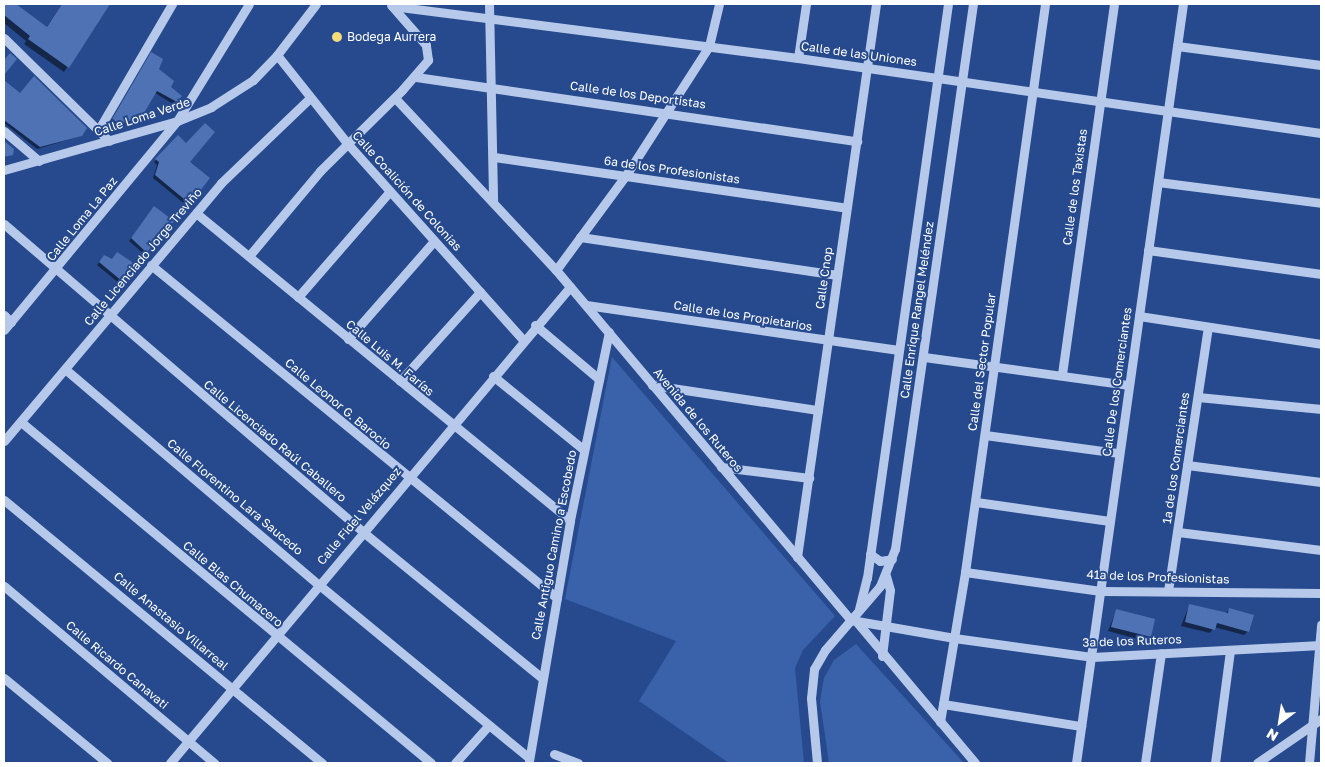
<!DOCTYPE html>
<meta charset="utf-8">
<style>
body{margin:0}
#map{position:relative;width:1325px;height:767px;overflow:hidden;background:#264a8d;font-family:"Golos Text",sans-serif}
div>[style]{position:absolute}
[style*='--x']{left:calc(var(--x)*1px);top:calc(var(--y)*1px);width:calc(var(--w)*1px);rotate:calc(var(--a)*1deg)}
.green>*{inset:0;background:#3a62aa}
.shadow>*{inset:0;background:#0007}
.building>*{inset:0;background:#4f72b4}
.minor>*{height:9px;margin:-4.5px;padding:0 4.5px;transform-origin:4.5px;border-radius:4.5px;background:#b6c9eb}
.dots>*{width:14px;height:14px;translate:-50% -50%;box-sizing:border-box;border:2px solid #264a8d;border-radius:50%}
span{translate:-50% -50%;white-space:nowrap;text-align:center;line-height:1.15;-webkit-text-stroke:4px #264a8d;paint-order:stroke}
.poi-label{font-size:12px;color:#fff}
.left{translate:0 -50%;text-align:left}
.street-label{font-size:12px;color:#fff}
.frame{position:absolute;inset:0;border:5px solid #fff;pointer-events:none}
.north{position:absolute;left:1255px;top:697px;width:50px;height:50px;-webkit-text-stroke:4px #264a8d;paint-order:stroke;rotate:211deg;font-size:14px;font-weight:700;line-height:20px;text-align:center;color:#fff}
.north::after{content:'';display:block;margin:auto;width:18px;height:22px;background:#fff;clip-path:polygon(50% 0,100% 100%,50% 72%,0 100%)}
</style>
<div id="map">
<div class="green">
<i style="clip-path:polygon(612px 357px,835px 616px,803px 650px,795px 668px,804px 763px,729px 763px,639px 701px,676px 641px,565px 599px)"></i>
<i style="clip-path:polygon(856px 644px,964px 763px,829px 763px,820px 701px,824px 678px,834px 660px)"></i>
</div>
<div class="shadow">
<i style="clip-path:polygon(4px 4px,14px 4px,46px 28px,62px 4px,109px 4px,64px 72px,24px 44px,26px 41px,4px 23px)"></i>
<i style="clip-path:polygon(149px 56px,169px 88px,180px 96px,173px 104px,155px 93px,137px 120px,116px 126px,110px 122px)"></i>
<i style="clip-path:polygon(4px 82px,20px 94px,81px 136px,37px 149px,4px 123px)"></i>
<i style="clip-path:polygon(178px 137px,188px 162px,208px 178px,187px 206px,153px 178px,157px 165px,154px 162px)"></i>
<i style="clip-path:polygon(4px 143px,13px 149px,4px 159px)"></i>
<i style="clip-path:polygon(152px 210px,172px 222px,144px 254px,129px 241px)"></i>
<i style="clip-path:polygon(104px 256px,130px 273px,120px 284px,97px 265px)"></i>
<i style="clip-path:polygon(1189px 606px,1225px 614px,1230px 609px,1248px 631px,1244px 635px,1214px 627px,1210px 633px,1181px 626px)"></i>
<i style="clip-path:polygon(1116px 611px,1153px 620px,1149px 637px,1145px 641px,1108px 631px)"></i>
</div>
<div class="building">
<i style="clip-path:polygon(4px 4px,16px 4px,47px 27px,62px 4px,110px 4px,69px 68px,28px 39px,30px 36px,4px 15px)"></i>
<i style="clip-path:polygon(151px 52px,163px 59px,159px 69px,174px 81px,171px 87px,182px 96px,177px 102px,157px 91px,141px 118px,119px 124px,112px 119px)"></i>
<i style="clip-path:polygon(10px 53px,17px 59px,4px 75px,4px 60px)"></i>
<i style="clip-path:polygon(34px 76px,87px 128px,82px 136px,40px 147px,4px 120px,4px 80px,20px 93px)"></i>
<i style="clip-path:polygon(205px 123px,215px 132px,190px 162px,210px 178px,190px 204px,155px 175px,159px 162px,155px 159px,178px 135px,186px 143px)"></i>
<i style="clip-path:polygon(4px 141px,14px 149px,13px 155px,4px 157px)"></i>
<i style="clip-path:polygon(154px 206px,174px 221px,147px 253px,131px 238px)"></i>
<i style="clip-path:polygon(117px 252px,132px 262px,131px 273px,123px 282px,99px 262px,104px 255px,112px 259px)"></i>
<i style="clip-path:polygon(1189px 604px,1228px 613px,1229px 608px,1254px 615px,1249px 632px,1217px 623px,1215px 630px,1185px 622px)"></i>
<i style="clip-path:polygon(1116px 609px,1155px 619px,1151px 637px,1111px 627px)"></i>
</div>
<div class="minor">
<i style="--x:489;--y:4;--w:196;--a:88.8"></i>
<i style="--x:392;--y:6;--w:409;--a:7.3"></i>
<i style="--x:798;--y:58;--w:528;--a:8.16"></i>
<i style="--x:4;--y:38;--w:147;--a:44.4"></i>
<i style="--x:1177;--y:46;--w:145;--a:7.5"></i>
<i style="--x:277;--y:55;--w:112;--a:51.5"></i>
<i style="--x:347;--y:143;--w:264;--a:48.2"></i>
<i style="--x:798;--y:58;--w:55;--a:-81.6"></i>
<i style="--x:416;--y:77;--w:446;--a:8.3"></i>
<i style="--x:395;--y:98;--w:236;--a:46.9"></i>
<i style="--x:556;--y:270;--w:458;--a:49.9"></i>
<i style="--x:851;--y:620;--w:105;--a:9.9"></i>
<i style="--x:954;--y:638;--w:139;--a:7.8"></i>
<i style="--x:1092;--y:657;--w:229;--a:-3"></i>
<i style="--x:99;--y:129;--w:145;--a:-59.7"></i>
<i style="--x:4;--y:131;--w:46;--a:40.6"></i>
<i style="--x:494;--y:157;--w:356;--a:8.2"></i>
<i style="--x:4;--y:170;--w:180;--a:-15.8"></i>
<i style="--x:177;--y:121;--w:37;--a:-22"></i>
<i style="--x:211;--y:107;--w:50;--a:-32.7"></i>
<i style="--x:253;--y:80;--w:35;--a:-46"></i>
<i style="--x:277;--y:55;--w:64;--a:-52.6"></i>
<i style="--x:1158;--y:182;--w:164;--a:7.3"></i>
<i style="--x:196;--y:213;--w:484;--a:39.4"></i>
<i style="--x:4;--y:224;--w:473;--a:40.6"></i>
<i style="--x:363;--y:532;--w:231;--a:39.2"></i>
<i style="--x:580;--y:237;--w:260;--a:8.4"></i>
<i style="--x:1148;--y:250;--w:175;--a:7.9"></i>
<i style="--x:249;--y:256;--w:111;--a:-50.1"></i>
<i style="--x:320;--y:171;--w:115;--a:-44.6"></i>
<i style="--x:402;--y:90;--w:40;--a:-49"></i>
<i style="--x:428;--y:60;--w:15;--a:-98"></i>
<i style="--x:426;--y:45;--w:53;--a:-131.2"></i>
<i style="--x:151;--y:265;--w:525;--a:39.36"></i>
<i style="--x:556;--y:270;--w:118;--a:-53.6"></i>
<i style="--x:626;--y:175;--w:153;--a:-57.2"></i>
<i style="--x:709;--y:46;--w:43;--a:-76.6"></i>
<i style="--x:298;--y:297;--w:140;--a:-49"></i>
<i style="--x:586;--y:305;--w:314;--a:8.2"></i>
<i style="--x:4;--y:315;--w:10;--a:45"></i>
<i style="--x:1139;--y:316;--w:184;--a:8.7"></i>
<i style="--x:535;--y:325;--w:84;--a:40.2"></i>
<i style="--x:4;--y:330;--w:271;--a:-50.4"></i>
<i style="--x:177;--y:121;--w:137;--a:-58.4"></i>
<i style="--x:348;--y:339;--w:130;--a:-48.7"></i>
<i style="--x:924;--y:357;--w:207;--a:7.8"></i>
<i style="--x:65;--y:369;--w:332;--a:40.4"></i>
<i style="--x:318;--y:584;--w:273;--a:39.5"></i>
<i style="--x:1062;--y:374;--w:374;--a:-82"></i>
<i style="--x:493;--y:376;--w:117;--a:39.1"></i>
<i style="--x:400;--y:381;--w:120;--a:-48"></i>
<i style="--x:652;--y:385;--w:168;--a:8.6"></i>
<i style="--x:1198;--y:397;--w:124;--a:5.6"></i>
<i style="--x:21;--y:422;--w:533;--a:39.75"></i>
<i style="--x:985;--y:435;--w:135;--a:7.7"></i>
<i style="--x:4;--y:441;--w:337;--a:-49.9"></i>
<i style="--x:221;--y:183;--w:123;--a:-43.7"></i>
<i style="--x:1187;--y:465;--w:135;--a:7.2"></i>
<i style="--x:721;--y:467;--w:89;--a:7.1"></i>
<i style="--x:4;--y:500;--w:413;--a:39.6"></i>
<i style="--x:976;--y:502;--w:135;--a:8.1"></i>
<i style="--x:1178;--y:532;--w:144;--a:7.2"></i>
<i style="--x:870;--y:554;--w:12;--a:35"></i>
<i style="--x:880;--y:561;--w:12;--a:-9"></i>
<i style="--x:797;--y:557;--w:559;--a:-81.87"></i>
<i style="--x:965;--y:572;--w:137;--a:8"></i>
<i style="--x:1101;--y:591;--w:220;--a:0.5"></i>
<i style="--x:4;--y:586;--w:275;--a:40.1"></i>
<i style="--x:1168;--y:591;--w:266;--a:-81.4"></i>
<i style="--x:859;--y:609;--w:32;--a:-76"></i>
<i style="--x:867;--y:578;--w:580;--a:-81.97"></i>
<i style="--x:856;--y:621;--w:185;--a:50"></i>
<i style="--x:882;--y:656;--w:66;--a:-83.1"></i>
<i style="--x:890;--y:590;--w:15;--a:-106"></i>
<i style="--x:4;--y:678;--w:134;--a:39.5"></i>
<i style="--x:943;--y:704;--w:140;--a:9.1"></i>
<i style="--x:940;--y:722;--w:152;--a:-80.5"></i>
<i style="--x:965;--y:572;--w:574;--a:-81.98"></i>
<i style="--x:554;--y:754;--w:26;--a:21"></i>
<i style="--x:529;--y:761;--w:244;--a:-80.3"></i>
<i style="--x:570;--y:520;--w:192;--a:-78.3"></i>
<i style="--x:170;--y:763;--w:622;--a:-49.96"></i>
<i style="--x:455;--y:763;--w:50;--a:-48.3"></i>
<i style="--x:817;--y:763;--w:65;--a:-95.3"></i>
<i style="--x:811;--y:698;--w:29;--a:-84"></i>
<i style="--x:814;--y:669;--w:22;--a:-60"></i>
<i style="--x:825;--y:650;--w:84;--a:-49.3"></i>
<i style="--x:880;--y:586;--w:40;--a:-68"></i>
<i style="--x:895;--y:549;--w:551;--a:-81.86"></i>
<i style="--x:1076;--y:763;--w:767;--a:-81.98"></i>
<i style="--x:1145;--y:763;--w:111;--a:-81.7"></i>
<i style="--x:1215;--y:763;--w:114;--a:-82.4"></i>
<i style="--x:1257;--y:763;--w:78;--a:-34.5"></i>
<i style="--x:1309;--y:763;--w:139;--a:-85"></i>
</div>
<div class="dots">
<i style="left:337px;top:37px;background:#f4dc7b"></i>
</div>
<div class="poi-label">
<span class="left" style="left:347px;top:37px">Bodega Aurrera</span>
</div>
<div class="street-label">
<span style="left:859px;top:54px;rotate:8deg">Calle de las Uniones</span>
<span style="left:638px;top:95px;rotate:8deg">Calle de los Deportistas</span>
<span style="left:142px;top:117px;rotate:-18deg">Calle Loma Verde</span>
<span style="left:672px;top:170px;rotate:8deg">6a de los Profesionistas</span>
<span style="left:1075px;top:187px;rotate:-82deg">Calle de los Taxistas</span>
<span style="left:407px;top:191px;rotate:48deg">Calle Coalición de Colonias</span>
<span style="left:82px;top:219px;rotate:-51deg">Calle Loma La Paz</span>
<span style="left:143px;top:257px;rotate:-50deg">Calle Licenciado Jorge Treviño</span>
<span style="left:824px;top:278px;rotate:-82deg">Calle Cnop</span>
<span style="left:917px;top:310px;rotate:-82deg">Calle Enrique Rangel Meléndez</span>
<span style="left:743px;top:316px;rotate:9deg">Calle de los Propietarios</span>
<span style="left:390px;top:358px;rotate:40deg">Calle Luis M. Farías</span>
<span style="left:982px;top:362px;rotate:-82deg">Calle del Sector Popular</span>
<span style="left:1117px;top:382px;rotate:-82deg">Calle De los Comerciantes</span>
<span style="left:338px;top:404px;rotate:40deg">Calle Leonor G. Barocio</span>
<span style="left:698px;top:420px;rotate:50deg">Avenida de los Ruteros</span>
<span style="left:275px;top:441px;rotate:40deg">Calle Licenciado Raúl Caballero</span>
<span style="left:1176px;top:458px;rotate:-82deg">1a de los Comerciantes</span>
<span style="left:235px;top:497px;rotate:40deg">Calle Florentino Lara Saucedo</span>
<span style="left:359px;top:516px;rotate:-50deg">Calle Fidel Velázquez</span>
<span style="left:554px;top:545px;rotate:-79deg">Calle Antiguo Camino a Escobedo</span>
<span style="left:1158px;top:577px;rotate:2deg">41a de los Profesionistas</span>
<span style="left:233px;top:584px;rotate:40deg">Calle Blas Chumacero</span>
<span style="left:171px;top:621px;rotate:40deg">Calle Anastasio Villarreal</span>
<span style="left:1132px;top:641px;rotate:-2deg">3a de los Ruteros</span>
<span style="left:117px;top:665px;rotate:40deg">Calle Ricardo Canavati</span>
</div>
<div class="frame"></div>
<div class="north">N</div>
</div>
